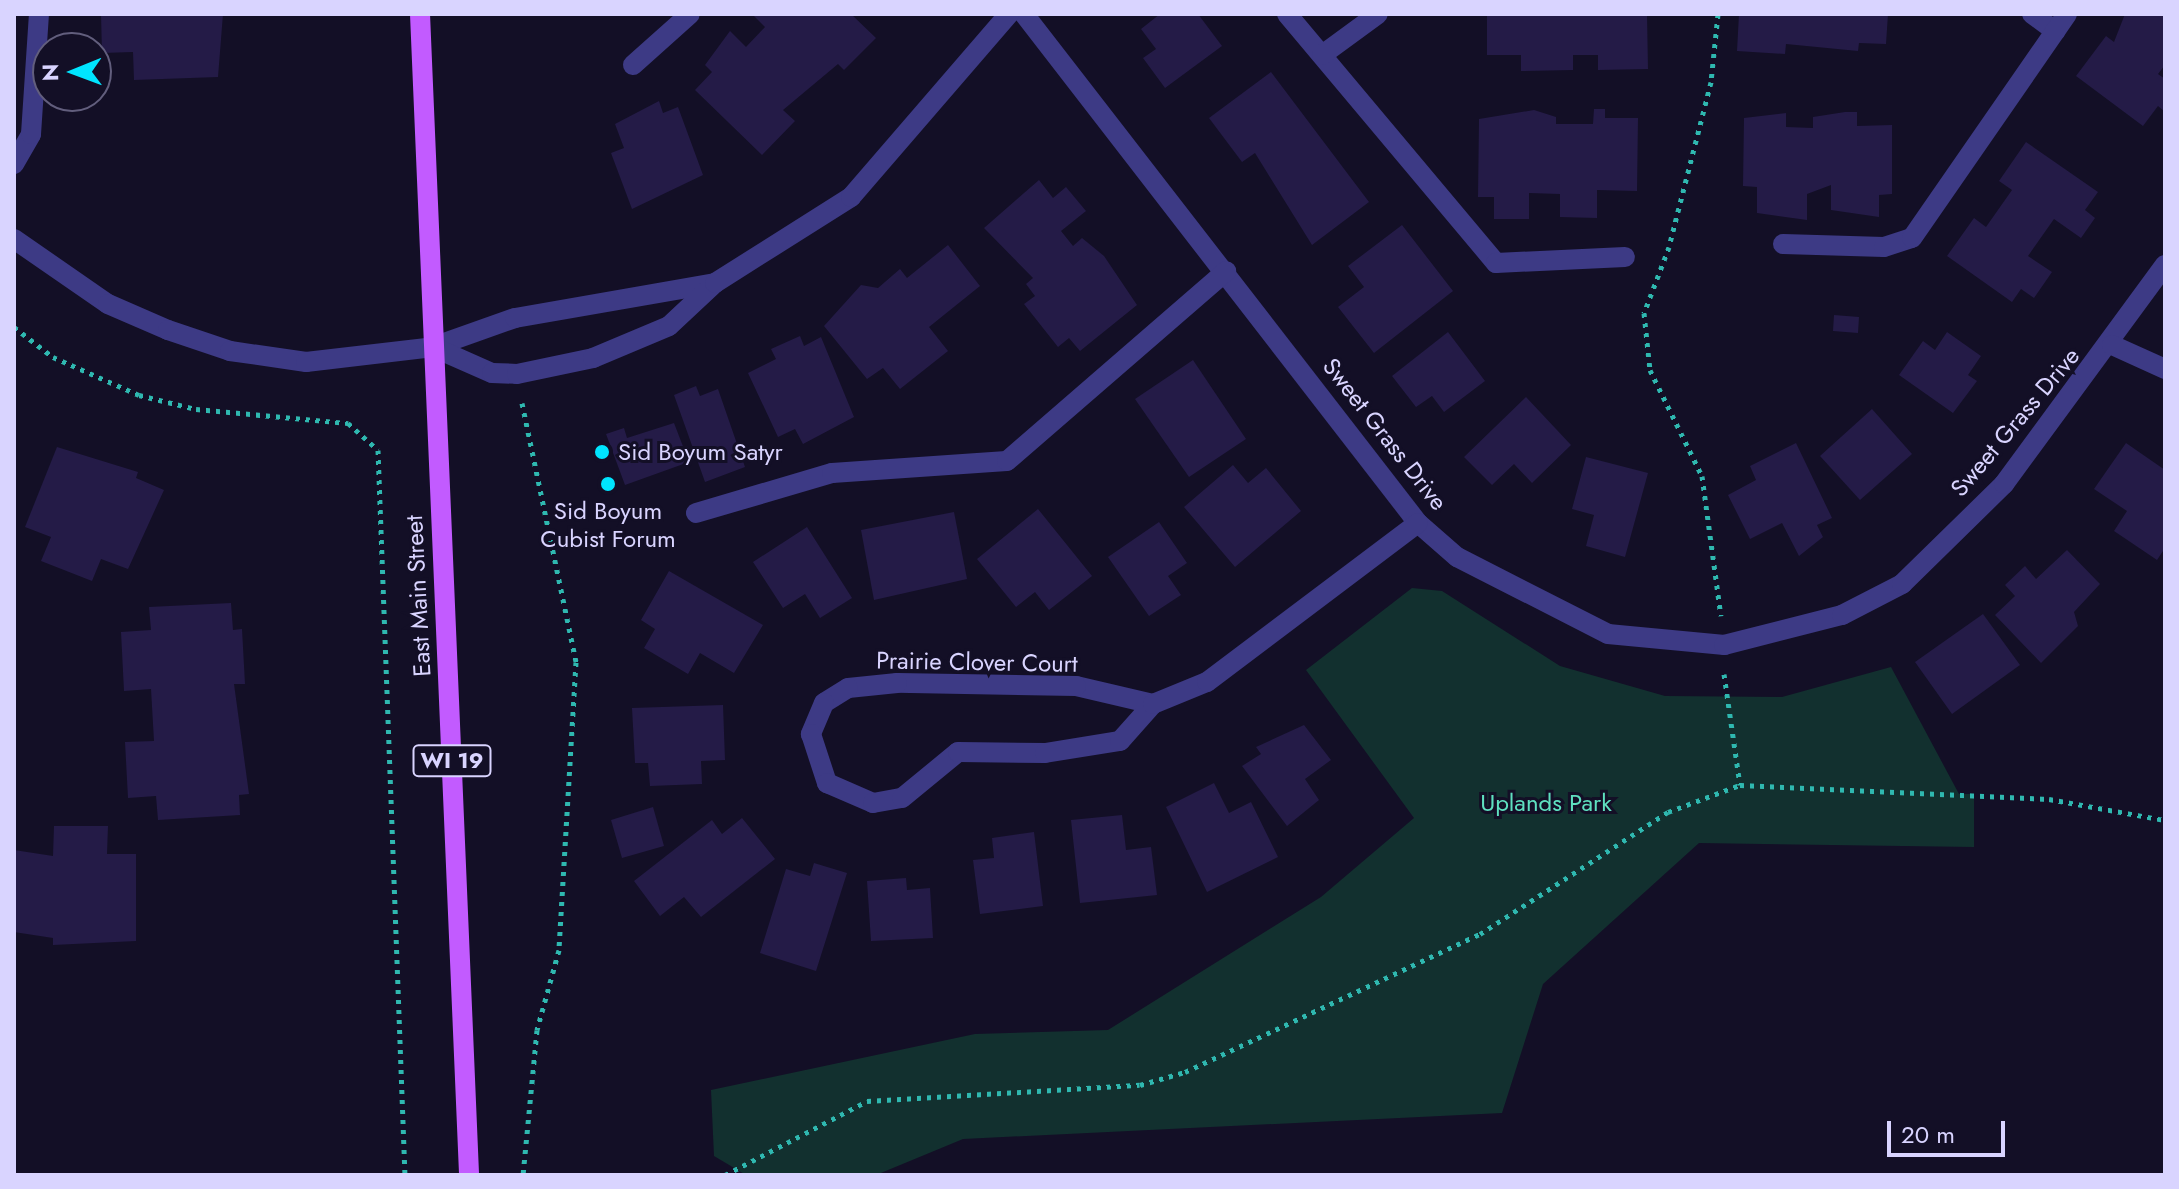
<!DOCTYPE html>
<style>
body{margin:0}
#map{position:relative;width:2179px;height:1189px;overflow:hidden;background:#130f26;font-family:Jost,sans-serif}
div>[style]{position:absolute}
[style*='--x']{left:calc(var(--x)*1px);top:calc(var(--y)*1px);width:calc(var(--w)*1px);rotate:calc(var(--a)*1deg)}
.green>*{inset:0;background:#12302f}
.building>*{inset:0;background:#241b47}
.path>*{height:5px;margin-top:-2.5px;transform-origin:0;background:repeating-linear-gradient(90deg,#2fb8b0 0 4px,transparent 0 10px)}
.minor>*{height:20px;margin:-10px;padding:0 10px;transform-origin:10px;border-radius:10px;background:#3d3a85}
.major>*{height:20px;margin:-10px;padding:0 10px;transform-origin:10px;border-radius:10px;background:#c25bff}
.dots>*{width:22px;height:22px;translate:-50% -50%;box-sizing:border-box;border:4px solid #130f26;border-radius:50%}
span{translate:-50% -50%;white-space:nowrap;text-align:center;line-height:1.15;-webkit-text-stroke:6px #130f26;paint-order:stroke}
.shield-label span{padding:2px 6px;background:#130f26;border:2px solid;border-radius:6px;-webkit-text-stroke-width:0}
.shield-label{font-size:22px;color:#d9d4ff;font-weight:700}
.street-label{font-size:24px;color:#d9d4ff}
.poi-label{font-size:24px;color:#d9d4ff}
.left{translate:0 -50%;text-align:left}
.park-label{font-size:24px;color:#5fe0c0}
.frame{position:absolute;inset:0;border:16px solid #d9d4ff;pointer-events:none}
.north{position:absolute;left:32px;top:32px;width:80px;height:80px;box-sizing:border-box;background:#130f26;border:2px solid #625e7d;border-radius:50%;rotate:269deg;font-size:22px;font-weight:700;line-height:32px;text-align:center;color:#d9d4ff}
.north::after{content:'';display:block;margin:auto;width:28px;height:36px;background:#00e5ff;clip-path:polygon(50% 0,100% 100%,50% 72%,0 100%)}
.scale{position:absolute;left:1887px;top:1121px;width:118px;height:36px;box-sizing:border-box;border:4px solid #d9d4ff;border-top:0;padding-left:10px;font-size:24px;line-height:28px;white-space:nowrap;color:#d9d4ff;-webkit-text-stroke:6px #130f26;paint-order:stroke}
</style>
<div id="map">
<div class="green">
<i style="clip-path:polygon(1412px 588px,1442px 591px,1560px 666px,1665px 696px,1782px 697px,1891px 667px,1959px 794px,1974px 794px,1974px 847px,1699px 843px,1543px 984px,1502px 1113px,963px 1139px,876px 1175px,746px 1175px,714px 1156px,711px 1090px,975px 1034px,1108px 1030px,1321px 897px,1414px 818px,1306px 670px)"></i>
</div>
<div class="building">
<i style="clip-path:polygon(101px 14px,223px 14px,218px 77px,134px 80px,133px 52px,102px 53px)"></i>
<i style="clip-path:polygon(752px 14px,851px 14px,876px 38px,844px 70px,838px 64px,783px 110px,795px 121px,762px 155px,695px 90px,712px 72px,705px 65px,730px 31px,746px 47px,765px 27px)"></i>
<i style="clip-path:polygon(1160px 14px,1198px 14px,1222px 46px,1165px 88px,1143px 58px,1156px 49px,1141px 29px)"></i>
<i style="clip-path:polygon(1487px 14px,1647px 14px,1648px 69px,1598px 70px,1598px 55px,1573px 55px,1573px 70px,1521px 71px,1521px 55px,1487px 55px)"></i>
<i style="clip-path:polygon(1739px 14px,1888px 14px,1886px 44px,1859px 43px,1858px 51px,1786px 44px,1785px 54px,1737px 51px)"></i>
<i style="clip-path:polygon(2125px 14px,2165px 14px,2165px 65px,2158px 74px,2165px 79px,2165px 112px,2158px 106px,2143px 126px,2076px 76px,2106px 36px,2114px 42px)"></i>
<i style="clip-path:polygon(1271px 72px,1369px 202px,1312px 245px,1255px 153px,1242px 162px,1209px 118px)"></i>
<i style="clip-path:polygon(659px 101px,663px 113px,678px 107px,703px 175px,632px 209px,611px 153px,624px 148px,615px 124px)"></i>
<i style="clip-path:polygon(1594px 109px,1605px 109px,1605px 118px,1638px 118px,1637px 191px,1597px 190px,1597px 218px,1560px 217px,1560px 194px,1529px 193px,1529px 219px,1494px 219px,1494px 197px,1478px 197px,1479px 119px,1534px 110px,1556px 117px,1556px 124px,1593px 124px)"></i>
<i style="clip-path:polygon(1845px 112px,1857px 112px,1857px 126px,1892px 125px,1892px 194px,1879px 195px,1879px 217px,1831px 210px,1831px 185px,1807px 194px,1807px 220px,1757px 213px,1757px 187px,1743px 186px,1744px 118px,1786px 113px,1786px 127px,1813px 128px,1813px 117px)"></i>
<i style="clip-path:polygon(2026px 142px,2098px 192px,2085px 210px,2095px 218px,2081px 238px,2054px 219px,2028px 256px,2052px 272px,2034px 298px,2021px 289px,2012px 302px,1947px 256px,1974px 218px,1986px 227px,2012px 190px,1999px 181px)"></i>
<i style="clip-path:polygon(1039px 180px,1053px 198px,1066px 187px,1086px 211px,1061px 231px,1073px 246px,1082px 238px,1104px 256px,1137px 305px,1080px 351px,1069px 338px,1058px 347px,1024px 304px,1035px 296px,1026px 284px,1033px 278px,984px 228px)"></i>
<i style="clip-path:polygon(1402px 225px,1453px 291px,1374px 353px,1338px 307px,1364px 287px,1348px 266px)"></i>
<i style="clip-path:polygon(948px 245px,980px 286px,929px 327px,948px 351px,900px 389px,883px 368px,867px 379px,824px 326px,861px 285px,878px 288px,900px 269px,907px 278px)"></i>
<i style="clip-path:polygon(1834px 315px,1859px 317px,1858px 333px,1833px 331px)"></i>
<i style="clip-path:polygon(1448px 332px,1485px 381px,1444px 412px,1432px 396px,1416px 407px,1392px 376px)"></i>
<i style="clip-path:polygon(1947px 332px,1981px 356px,1968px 375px,1977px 381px,1953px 413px,1899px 375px,1923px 341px,1935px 350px)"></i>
<i style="clip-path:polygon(800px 336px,804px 346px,821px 337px,854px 417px,803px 444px,795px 429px,778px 437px,748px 373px,776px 359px,771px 349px)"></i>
<i style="clip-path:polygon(1193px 360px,1246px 439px,1189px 477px,1135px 399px)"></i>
<i style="clip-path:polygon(696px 386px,700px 396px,718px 389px,745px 467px,705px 482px,674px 395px)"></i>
<i style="clip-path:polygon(1526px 397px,1571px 445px,1532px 483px,1514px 464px,1492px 485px,1464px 457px)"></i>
<i style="clip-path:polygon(1872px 409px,1912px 454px,1860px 500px,1820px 456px)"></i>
<i style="clip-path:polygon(674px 423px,689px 462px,625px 485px,606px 434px,624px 428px,627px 438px)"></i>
<i style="clip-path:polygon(1796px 443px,1832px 518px,1817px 525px,1823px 537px,1799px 556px,1782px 523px,1750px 539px,1728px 495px,1756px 480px,1750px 466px)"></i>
<i style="clip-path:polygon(2126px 443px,2165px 470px,2165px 548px,2157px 560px,2114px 531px,2127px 511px,2094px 489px)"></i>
<i style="clip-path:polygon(57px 447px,138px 472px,136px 478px,164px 490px,128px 569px,101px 559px,92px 581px,41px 561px,51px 537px,25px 527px)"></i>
<i style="clip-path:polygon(1586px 457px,1648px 473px,1625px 557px,1586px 546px,1594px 515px,1572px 509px)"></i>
<i style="clip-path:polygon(1233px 465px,1248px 483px,1266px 468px,1301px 511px,1235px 567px,1184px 507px)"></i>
<i style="clip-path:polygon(1038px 509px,1092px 576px,1049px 610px,1035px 592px,1016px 607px,977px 559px)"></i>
<i style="clip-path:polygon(954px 512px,967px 579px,874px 600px,861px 530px)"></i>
<i style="clip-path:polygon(1159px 522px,1187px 563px,1168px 576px,1181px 595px,1149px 616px,1108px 557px)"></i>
<i style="clip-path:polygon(807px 527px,852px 598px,820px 618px,805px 594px,783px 608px,753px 562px)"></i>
<i style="clip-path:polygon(2067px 550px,2100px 584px,2074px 612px,2078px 626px,2041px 663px,1995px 615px,2015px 596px,2005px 585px,2025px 566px,2036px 579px)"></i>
<i style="clip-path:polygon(669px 571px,763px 625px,734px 673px,700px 653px,688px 674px,644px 648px,655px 629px,641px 620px)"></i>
<i style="clip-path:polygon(231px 603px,233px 630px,242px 629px,245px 684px,234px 684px,249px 794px,239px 795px,240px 815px,158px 820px,156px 796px,128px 798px,125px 742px,154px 741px,151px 689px,124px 691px,121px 632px,151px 630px,149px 607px)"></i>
<i style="clip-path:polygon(1983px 614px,2020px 665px,1952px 714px,1915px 662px)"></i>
<i style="clip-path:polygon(723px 705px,725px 760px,701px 761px,702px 784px,650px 786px,648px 763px,635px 763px,632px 708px)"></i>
<i style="clip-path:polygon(1304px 725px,1331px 760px,1305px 779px,1319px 800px,1287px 826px,1242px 766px,1261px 754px,1256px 747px)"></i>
<i style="clip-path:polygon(1214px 783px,1229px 813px,1251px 802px,1278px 857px,1207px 892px,1166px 807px)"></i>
<i style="clip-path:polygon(653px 807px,664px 846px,622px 858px,611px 820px)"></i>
<i style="clip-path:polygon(1122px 815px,1126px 850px,1151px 847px,1157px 895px,1080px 903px,1071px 820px)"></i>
<i style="clip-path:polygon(742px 818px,775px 859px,701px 917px,684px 897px,660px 916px,634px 881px,712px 820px,722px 834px)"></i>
<i style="clip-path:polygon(54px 826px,108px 826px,107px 854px,136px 854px,136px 941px,53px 945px,53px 938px,14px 932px,14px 850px,53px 856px)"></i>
<i style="clip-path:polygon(1034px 832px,1043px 906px,980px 914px,973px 860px,994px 858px,992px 838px)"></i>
<i style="clip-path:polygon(814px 863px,847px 873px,816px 971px,760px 953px,786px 869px,810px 876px)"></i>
<i style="clip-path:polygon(906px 878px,907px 890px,930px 888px,933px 938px,871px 941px,867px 881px)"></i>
</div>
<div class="path">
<i style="--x:1718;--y:14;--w:68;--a:95.9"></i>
<i style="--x:1711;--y:82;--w:170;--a:104.3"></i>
<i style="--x:1669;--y:247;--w:71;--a:110.7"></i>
<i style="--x:1644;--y:313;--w:57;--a:84"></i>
<i style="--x:1650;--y:370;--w:118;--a:63.9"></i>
<i style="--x:1702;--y:476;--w:141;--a:82.3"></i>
<i style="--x:14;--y:327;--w:49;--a:37.6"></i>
<i style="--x:53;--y:357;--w:94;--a:23.8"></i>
<i style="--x:139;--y:395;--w:59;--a:13.8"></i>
<i style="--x:196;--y:409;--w:153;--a:5.3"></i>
<i style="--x:348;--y:423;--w:40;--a:42"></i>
<i style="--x:378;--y:450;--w:726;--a:87.87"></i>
<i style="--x:522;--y:403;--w:265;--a:78.2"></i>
<i style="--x:576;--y:662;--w:289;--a:93.4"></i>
<i style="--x:559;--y:950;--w:83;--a:105.4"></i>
<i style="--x:537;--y:1030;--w:146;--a:95.5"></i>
<i style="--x:1724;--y:674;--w:112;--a:81.8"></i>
<i style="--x:725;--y:1175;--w:160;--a:-27.5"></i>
<i style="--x:867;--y:1101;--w:273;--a:-3.4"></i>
<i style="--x:1140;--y:1085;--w:47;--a:-16.1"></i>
<i style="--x:1185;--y:1072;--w:326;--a:-25.1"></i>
<i style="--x:1480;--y:934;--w:224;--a:-33"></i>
<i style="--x:1668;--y:812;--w:77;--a:-20.6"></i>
<i style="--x:1740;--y:785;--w:309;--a:2.6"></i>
<i style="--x:2049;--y:799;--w:118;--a:10.3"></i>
</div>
<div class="minor">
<i style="--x:1024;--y:14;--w:644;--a:52.26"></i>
<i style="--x:1418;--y:523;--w:52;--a:41.1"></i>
<i style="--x:1457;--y:557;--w:169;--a:27"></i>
<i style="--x:1608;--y:634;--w:117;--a:5.4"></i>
<i style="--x:1724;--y:645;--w:122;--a:-14.3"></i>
<i style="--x:1842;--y:615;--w:68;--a:-27.3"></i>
<i style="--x:1902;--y:584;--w:143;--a:-44.4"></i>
<i style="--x:2004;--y:484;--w:272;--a:-53.7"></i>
<i style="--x:1287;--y:14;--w:325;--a:50"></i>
<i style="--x:1496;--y:263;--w:129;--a:-2.7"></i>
<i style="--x:2032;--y:14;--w:29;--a:36"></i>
<i style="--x:1322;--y:55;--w:69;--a:-36.2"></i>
<i style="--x:633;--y:65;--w:76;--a:-41.8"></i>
<i style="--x:14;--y:164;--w:34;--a:-60"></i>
<i style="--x:31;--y:134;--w:120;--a:-86.2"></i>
<i style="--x:14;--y:239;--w:114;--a:34.7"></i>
<i style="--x:108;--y:304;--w:65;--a:23.4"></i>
<i style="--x:168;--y:330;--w:65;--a:18.7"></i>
<i style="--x:230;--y:351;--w:77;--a:8.2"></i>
<i style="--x:306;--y:362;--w:128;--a:-6.7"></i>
<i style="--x:433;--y:347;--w:87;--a:-19.5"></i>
<i style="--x:515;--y:318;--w:203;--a:-9.9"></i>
<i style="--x:1783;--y:244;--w:101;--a:1.7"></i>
<i style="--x:1884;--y:247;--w:29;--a:-18"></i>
<i style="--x:1912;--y:238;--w:272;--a:-55.3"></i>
<i style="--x:2112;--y:345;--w:58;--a:24.4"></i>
<i style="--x:433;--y:347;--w:64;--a:23.8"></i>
<i style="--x:492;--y:373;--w:25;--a:2"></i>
<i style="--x:517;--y:374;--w:78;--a:-11.9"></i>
<i style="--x:593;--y:358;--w:82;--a:-22.8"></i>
<i style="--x:669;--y:326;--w:63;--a:-43.1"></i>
<i style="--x:715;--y:283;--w:161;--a:-32.3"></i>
<i style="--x:851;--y:197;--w:242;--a:-49.2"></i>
<i style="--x:696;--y:513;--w:142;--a:-16.4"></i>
<i style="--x:832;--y:473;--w:175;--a:-3.9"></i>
<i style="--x:1007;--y:461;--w:290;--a:-40.9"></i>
<i style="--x:1153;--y:704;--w:79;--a:-166.8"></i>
<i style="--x:1076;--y:686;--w:179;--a:-179"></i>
<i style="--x:897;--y:683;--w:49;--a:174.2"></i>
<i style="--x:848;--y:688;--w:28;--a:148"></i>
<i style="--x:824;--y:703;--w:34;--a:113"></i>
<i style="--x:811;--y:734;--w:52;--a:71.9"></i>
<i style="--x:827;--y:783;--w:50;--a:23.5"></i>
<i style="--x:873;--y:803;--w:29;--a:-10"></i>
<i style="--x:902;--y:798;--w:72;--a:-39.4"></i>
<i style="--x:958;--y:752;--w:87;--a:0.7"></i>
<i style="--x:1045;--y:753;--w:76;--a:-9.1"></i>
<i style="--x:1120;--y:741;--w:50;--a:-48.3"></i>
<i style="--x:1153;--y:704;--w:58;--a:-22.2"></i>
<i style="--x:1207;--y:682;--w:264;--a:-37"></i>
</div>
<div class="major">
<i style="--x:420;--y:14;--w:1162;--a:87.58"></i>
</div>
<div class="dots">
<i style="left:602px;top:452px;background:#00e5ff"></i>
<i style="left:608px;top:484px;background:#00e5ff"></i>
</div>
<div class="shield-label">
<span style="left:452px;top:761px">WI 19</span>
</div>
<div class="street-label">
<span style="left:2015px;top:422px;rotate:-50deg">Sweet Grass Drive</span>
<span style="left:1385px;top:434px;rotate:52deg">Sweet Grass Drive</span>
<span style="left:418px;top:596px;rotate:-93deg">East Main Street</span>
<span style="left:977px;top:662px;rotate:1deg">Prairie Clover Court</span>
</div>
<div class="poi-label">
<span class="left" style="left:618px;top:452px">Sid Boyum Satyr</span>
<span style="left:608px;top:525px">Sid Boyum<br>Cubist Forum</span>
</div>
<div class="park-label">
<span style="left:1546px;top:803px">Uplands Park</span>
</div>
<div class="frame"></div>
<div class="north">N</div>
<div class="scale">20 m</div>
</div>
